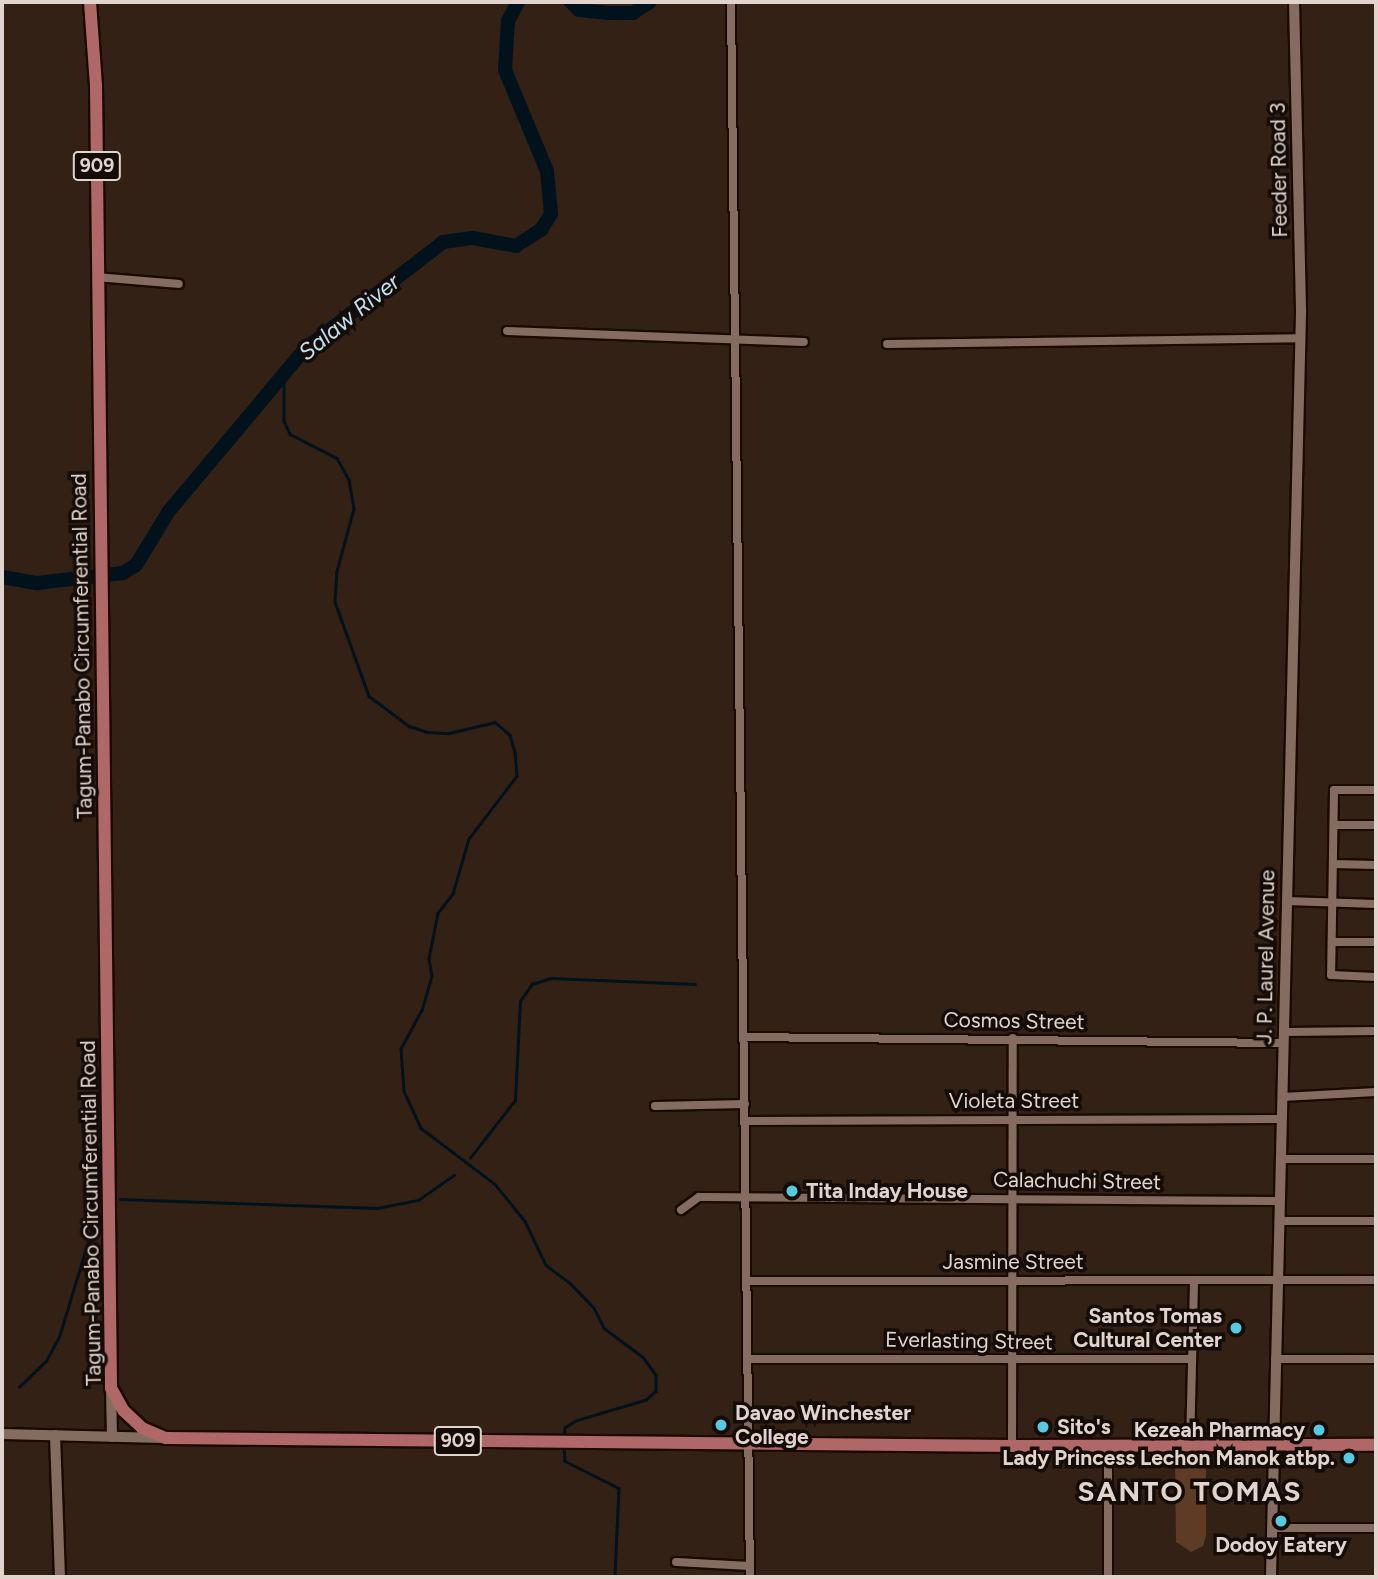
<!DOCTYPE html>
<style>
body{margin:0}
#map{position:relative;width:1378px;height:1579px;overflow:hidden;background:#332115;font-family:Figtree,sans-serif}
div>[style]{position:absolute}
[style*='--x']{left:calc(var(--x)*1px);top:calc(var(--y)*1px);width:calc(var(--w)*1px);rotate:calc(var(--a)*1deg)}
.green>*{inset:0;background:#5d3b25}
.stream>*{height:2.5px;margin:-1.25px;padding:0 1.25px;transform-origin:1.25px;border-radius:1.25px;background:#01121c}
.river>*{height:14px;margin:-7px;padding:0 7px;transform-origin:7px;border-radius:7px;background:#01121c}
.roads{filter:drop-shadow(2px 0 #1a0a02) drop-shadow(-2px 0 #1a0a02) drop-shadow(0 2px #1a0a02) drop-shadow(0 -2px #1a0a02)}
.minor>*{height:8px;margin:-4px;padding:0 4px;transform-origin:4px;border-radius:4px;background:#846d60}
.tertiary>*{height:10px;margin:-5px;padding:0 5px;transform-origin:5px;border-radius:5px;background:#846d60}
.primary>*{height:12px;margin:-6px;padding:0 6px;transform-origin:6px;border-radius:6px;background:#af6867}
.dots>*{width:19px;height:19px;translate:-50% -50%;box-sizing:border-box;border:4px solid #150c08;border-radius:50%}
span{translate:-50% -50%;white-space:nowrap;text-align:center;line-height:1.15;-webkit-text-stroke:7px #150c08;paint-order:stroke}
.shield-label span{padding:2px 5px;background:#150c08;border:2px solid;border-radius:5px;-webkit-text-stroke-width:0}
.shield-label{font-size:19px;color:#e1d4cc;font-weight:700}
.street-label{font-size:21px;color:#e1d4cc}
.poi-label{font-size:21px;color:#e1d4cc;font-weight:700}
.left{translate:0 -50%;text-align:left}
.right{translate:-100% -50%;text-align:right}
.water-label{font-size:23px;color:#bee1f4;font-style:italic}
.district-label{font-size:28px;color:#e1d4cc;font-weight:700;letter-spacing:2px}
.frame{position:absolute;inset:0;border:4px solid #e1d4cc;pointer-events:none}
</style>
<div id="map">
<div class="green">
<i style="clip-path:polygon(1175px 1456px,1206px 1456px,1206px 1536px,1203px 1546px,1191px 1552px,1176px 1542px)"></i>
</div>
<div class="stream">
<i style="--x:284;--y:371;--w:50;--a:90"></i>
<i style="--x:284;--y:421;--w:14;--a:65"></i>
<i style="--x:290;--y:434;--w:53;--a:27.1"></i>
<i style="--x:337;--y:458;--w:25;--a:61"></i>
<i style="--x:349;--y:480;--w:29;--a:80"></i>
<i style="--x:354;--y:509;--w:64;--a:105.3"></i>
<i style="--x:337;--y:571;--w:31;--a:94"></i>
<i style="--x:335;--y:602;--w:100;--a:70.1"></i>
<i style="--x:369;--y:696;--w:50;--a:36.9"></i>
<i style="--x:409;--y:726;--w:19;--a:18"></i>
<i style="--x:427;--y:732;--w:22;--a:3"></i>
<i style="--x:449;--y:733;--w:47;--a:-13.4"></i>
<i style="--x:495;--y:722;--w:20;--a:41"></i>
<i style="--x:510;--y:735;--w:18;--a:74"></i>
<i style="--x:515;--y:752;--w:24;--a:85"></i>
<i style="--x:517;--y:776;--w:79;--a:127.3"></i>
<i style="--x:469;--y:839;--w:57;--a:106.2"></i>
<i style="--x:453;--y:894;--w:24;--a:128"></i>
<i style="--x:438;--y:913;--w:47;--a:101.1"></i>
<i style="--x:429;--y:959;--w:17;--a:80"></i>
<i style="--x:432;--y:976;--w:35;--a:106"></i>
<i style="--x:422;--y:1010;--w:44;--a:118.3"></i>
<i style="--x:401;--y:1049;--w:42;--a:85.9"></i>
<i style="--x:404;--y:1091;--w:41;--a:65.3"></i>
<i style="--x:421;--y:1128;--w:93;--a:37.1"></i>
<i style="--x:495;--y:1184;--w:48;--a:51"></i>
<i style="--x:525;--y:1221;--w:49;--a:64.5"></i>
<i style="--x:546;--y:1265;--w:31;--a:37"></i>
<i style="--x:571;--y:1284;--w:33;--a:46"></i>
<i style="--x:594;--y:1308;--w:22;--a:63"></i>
<i style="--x:604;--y:1328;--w:49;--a:36.6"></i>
<i style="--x:643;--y:1357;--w:22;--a:54"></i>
<i style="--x:656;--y:1375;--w:16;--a:90"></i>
<i style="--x:656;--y:1391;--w:13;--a:138"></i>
<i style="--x:646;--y:1400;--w:73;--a:163.3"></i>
<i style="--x:576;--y:1421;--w:13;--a:148"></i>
<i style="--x:565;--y:1428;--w:9;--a:96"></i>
<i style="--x:470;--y:1158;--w:73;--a:-52.2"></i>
<i style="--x:515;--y:1100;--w:99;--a:-87.1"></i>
<i style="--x:520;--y:1001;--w:21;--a:-55"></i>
<i style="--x:532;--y:984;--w:19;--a:-18"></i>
<i style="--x:550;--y:978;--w:145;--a:2.4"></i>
<i style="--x:120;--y:1199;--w:257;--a:2"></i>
<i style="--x:377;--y:1208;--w:42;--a:-11"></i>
<i style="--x:418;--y:1200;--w:44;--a:-34.8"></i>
<i style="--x:19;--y:1387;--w:37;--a:-44"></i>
<i style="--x:46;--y:1361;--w:27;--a:-62"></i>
<i style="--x:59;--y:1337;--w:144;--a:-73.1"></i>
<i style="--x:564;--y:1447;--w:14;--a:86"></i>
<i style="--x:565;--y:1461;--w:60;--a:26.6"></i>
<i style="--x:619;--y:1488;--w:89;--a:92.6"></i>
</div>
<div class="river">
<i style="--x:571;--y:2;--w:11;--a:45"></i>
<i style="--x:579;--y:10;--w:27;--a:6"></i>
<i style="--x:606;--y:13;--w:27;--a:0"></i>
<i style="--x:633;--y:13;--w:20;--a:-33"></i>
<i style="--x:2;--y:577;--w:36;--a:10"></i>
<i style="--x:37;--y:583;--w:87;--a:-6.6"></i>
<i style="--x:123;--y:573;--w:15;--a:-32"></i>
<i style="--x:136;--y:565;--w:63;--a:-58.6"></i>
<i style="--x:169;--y:511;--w:213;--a:-50"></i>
<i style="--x:306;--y:348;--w:173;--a:-37.7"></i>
<i style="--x:443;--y:242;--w:30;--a:-8"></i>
<i style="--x:473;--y:238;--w:44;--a:10.5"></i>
<i style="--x:516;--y:246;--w:30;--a:-33"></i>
<i style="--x:541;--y:230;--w:19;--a:-58"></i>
<i style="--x:551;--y:214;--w:43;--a:-95.3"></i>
<i style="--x:547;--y:171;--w:109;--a:-112.6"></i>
<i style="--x:505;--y:70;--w:49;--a:-86.5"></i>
<i style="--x:508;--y:21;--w:21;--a:-62"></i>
</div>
<div class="roads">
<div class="minor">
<i style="--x:731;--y:2;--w:1575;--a:89.31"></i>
<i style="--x:97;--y:277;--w:82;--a:4.9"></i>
<i style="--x:507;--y:331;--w:297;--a:2.1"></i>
<i style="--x:887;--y:344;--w:413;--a:-0.8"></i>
<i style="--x:1376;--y:790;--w:42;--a:180"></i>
<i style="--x:1334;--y:790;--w:185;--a:90.9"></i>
<i style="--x:1331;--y:975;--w:45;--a:2.5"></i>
<i style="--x:1334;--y:825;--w:42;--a:0"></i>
<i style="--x:1333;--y:864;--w:43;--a:1.3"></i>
<i style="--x:1287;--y:901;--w:89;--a:1.9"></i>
<i style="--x:1332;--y:942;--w:44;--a:0"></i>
<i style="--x:1283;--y:1032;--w:93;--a:-0.6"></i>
<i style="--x:744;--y:1037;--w:539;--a:0.64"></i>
<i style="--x:1282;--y:1097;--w:94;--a:-3"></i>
<i style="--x:655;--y:1106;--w:90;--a:-1.3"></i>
<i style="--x:746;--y:1121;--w:535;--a:-0.21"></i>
<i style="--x:1280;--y:1159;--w:96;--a:0"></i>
<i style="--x:681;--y:1210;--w:22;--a:-36"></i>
<i style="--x:699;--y:1197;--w:580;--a:0.4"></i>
<i style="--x:1279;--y:1221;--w:97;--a:0"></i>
<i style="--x:748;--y:1281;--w:628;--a:-0.09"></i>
<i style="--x:747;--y:1359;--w:444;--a:0"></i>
<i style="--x:1275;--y:1359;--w:101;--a:0"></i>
<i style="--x:1012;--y:1446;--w:408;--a:-89.9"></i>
<i style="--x:1108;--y:1446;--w:131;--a:90"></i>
<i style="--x:1190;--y:1446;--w:166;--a:-88.6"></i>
<i style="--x:1272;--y:1528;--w:104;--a:0"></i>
<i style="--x:676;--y:1562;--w:74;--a:3.1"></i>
</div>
<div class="tertiary">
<i style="--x:111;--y:1388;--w:49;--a:88.8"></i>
<i style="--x:2;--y:1434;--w:160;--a:1.4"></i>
<i style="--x:55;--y:1435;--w:142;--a:88"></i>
<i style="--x:1271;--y:1577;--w:1268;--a:-88.64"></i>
<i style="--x:1301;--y:309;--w:307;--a:-91.3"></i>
</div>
<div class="primary">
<i style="--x:90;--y:2;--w:83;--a:85.9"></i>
<i style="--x:96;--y:85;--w:1303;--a:89.34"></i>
<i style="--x:111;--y:1388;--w:26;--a:61"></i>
<i style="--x:124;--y:1411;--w:25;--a:43"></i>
<i style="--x:142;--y:1428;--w:26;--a:23"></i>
<i style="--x:166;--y:1438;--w:846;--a:0.54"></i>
<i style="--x:1012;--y:1446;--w:364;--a:-0.2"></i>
</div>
</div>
<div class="dots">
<i style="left:792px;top:1191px;background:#58c9e3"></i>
<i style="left:1236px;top:1328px;background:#58c9e3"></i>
<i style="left:721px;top:1425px;background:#58c9e3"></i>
<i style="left:1043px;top:1427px;background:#58c9e3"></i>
<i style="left:1319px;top:1430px;background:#58c9e3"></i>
<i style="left:1349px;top:1458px;background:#58c9e3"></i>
<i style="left:1281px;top:1521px;background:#58c9e3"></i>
</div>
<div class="shield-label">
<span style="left:97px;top:166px">909</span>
<span style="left:458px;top:1441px">909</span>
</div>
<div class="street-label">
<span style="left:1279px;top:170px;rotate:-91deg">Feeder Road 3</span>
<span style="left:82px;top:646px;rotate:-91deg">Tagum-Panabo Circumferential Road</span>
<span style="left:1266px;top:957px;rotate:-89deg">J. P. Laurel Avenue</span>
<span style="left:1014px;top:1021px;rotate:1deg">Cosmos Street</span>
<span style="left:1014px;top:1101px">Violeta Street</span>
<span style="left:1077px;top:1181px;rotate:1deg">Calachuchi Street</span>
<span style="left:91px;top:1213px;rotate:-91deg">Tagum-Panabo Circumferential Road</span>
<span style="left:1013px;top:1262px">Jasmine Street</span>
<span style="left:969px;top:1341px;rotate:1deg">Everlasting Street</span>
</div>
<div class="poi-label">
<span class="left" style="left:806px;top:1191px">Tita Inday House</span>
<span class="right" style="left:1222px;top:1328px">Santos Tomas<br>Cultural Center</span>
<span class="left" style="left:735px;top:1425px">Davao Winchester<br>College</span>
<span class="left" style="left:1057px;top:1427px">Sito's</span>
<span class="right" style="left:1305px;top:1430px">Kezeah Pharmacy</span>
<span class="right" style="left:1335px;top:1458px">Lady Princess Lechon Manok atbp.</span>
<span style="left:1281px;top:1545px">Dodoy Eatery</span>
</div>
<div class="water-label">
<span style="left:349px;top:317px;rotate:-39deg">Salaw River</span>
</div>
<div class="district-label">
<span style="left:1190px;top:1491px">SANTO TOMAS</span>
</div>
<div class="frame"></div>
</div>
